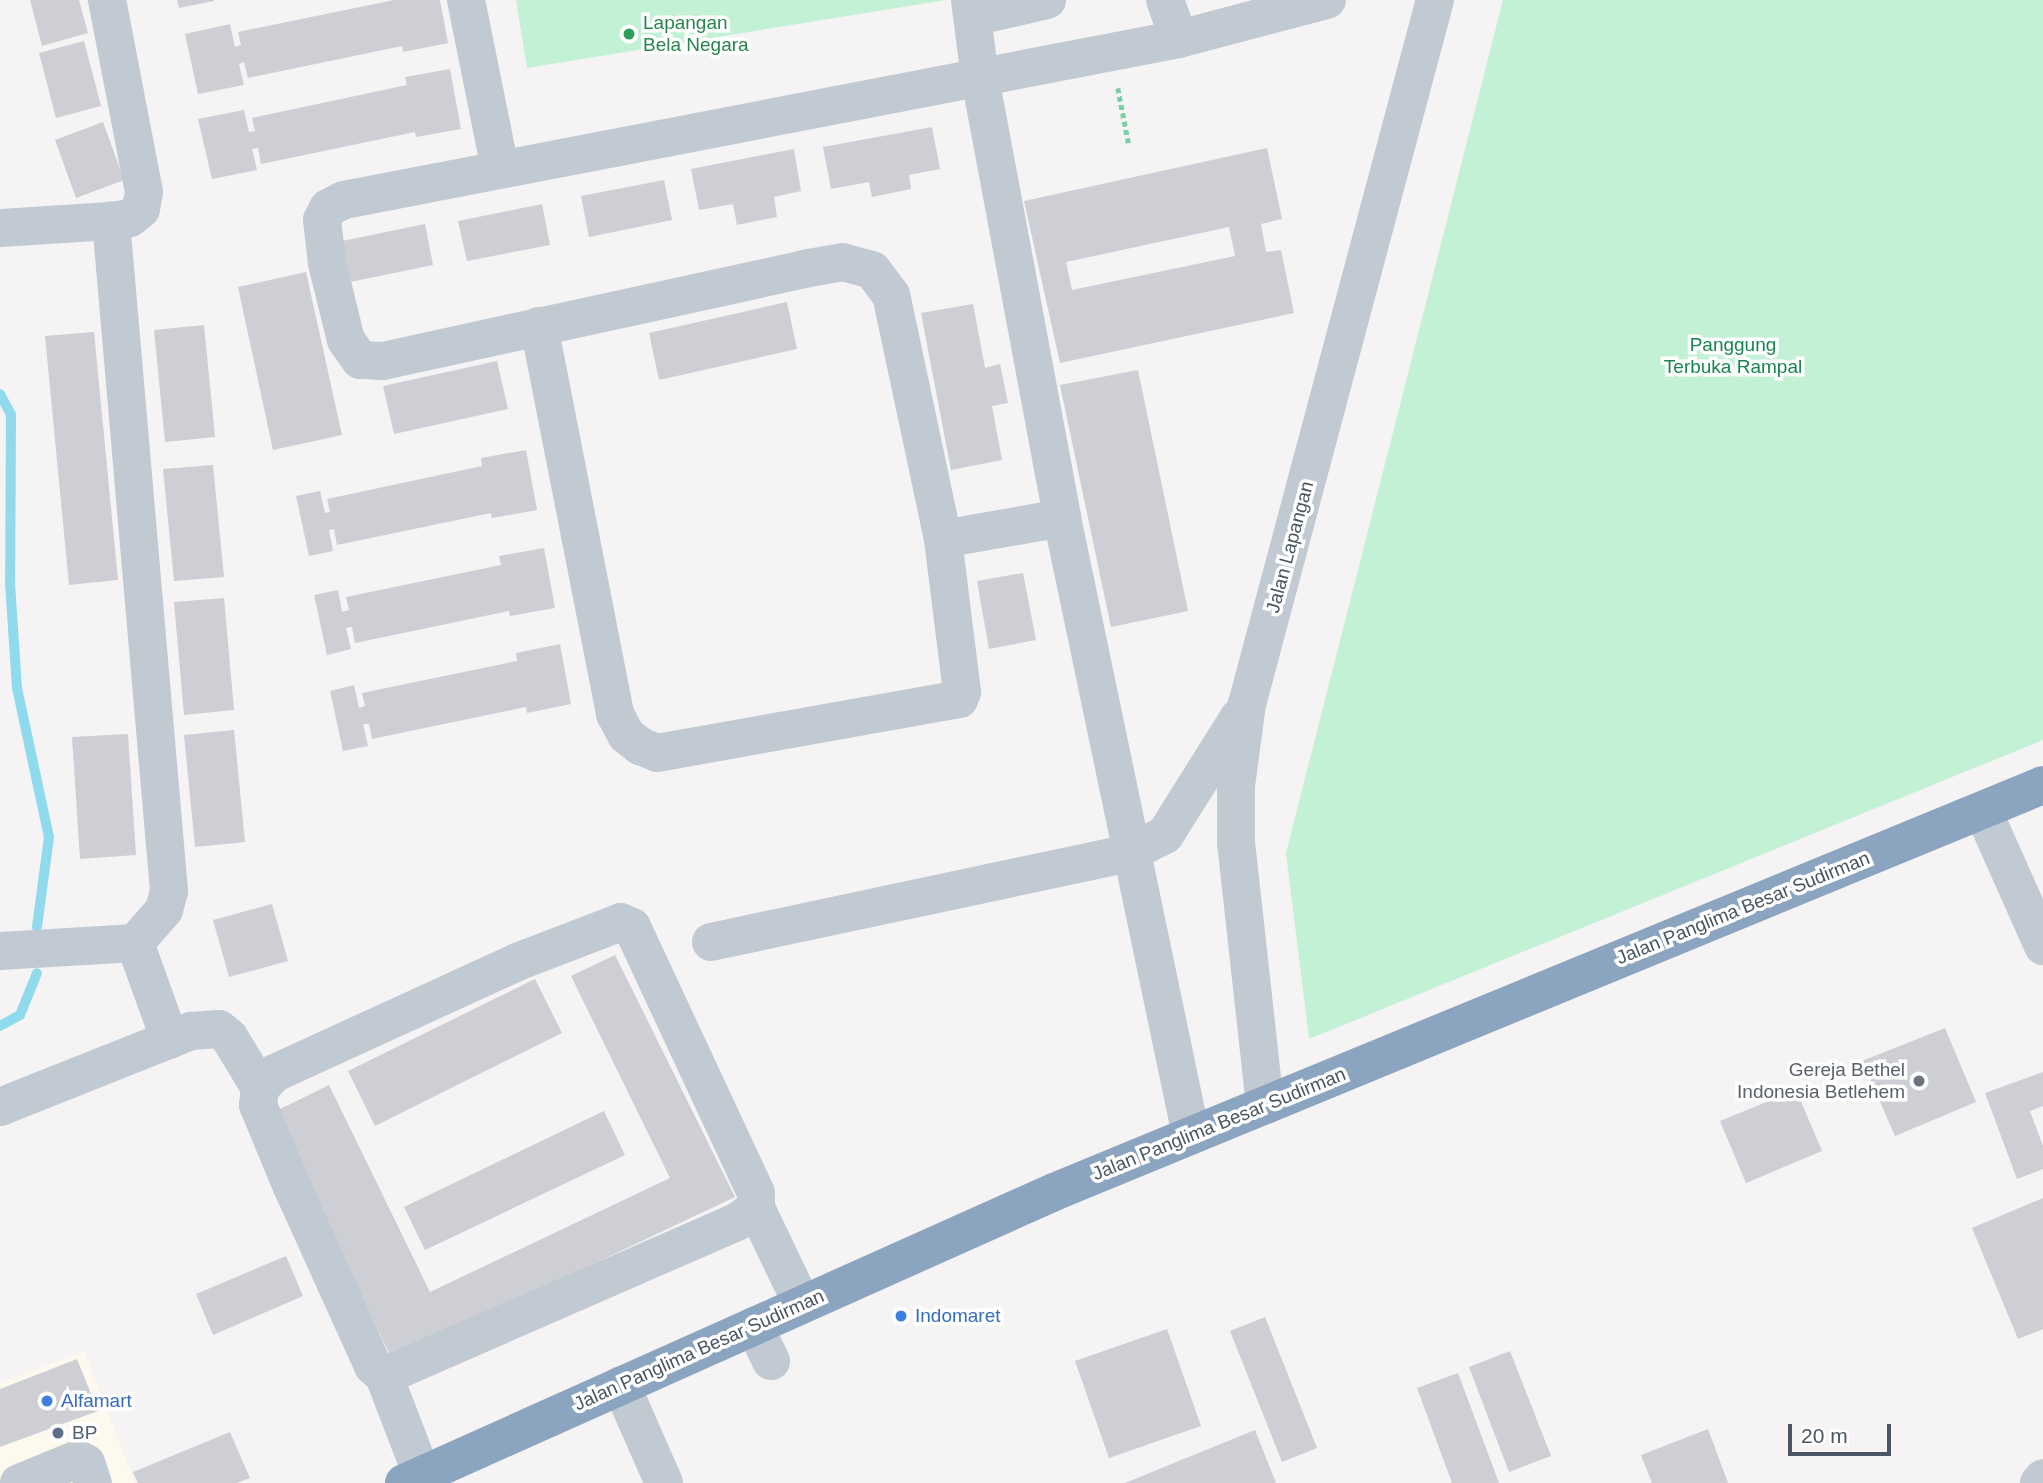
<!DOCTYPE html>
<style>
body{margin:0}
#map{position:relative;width:2043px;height:1483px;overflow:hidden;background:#f5f3f3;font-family:Arial,sans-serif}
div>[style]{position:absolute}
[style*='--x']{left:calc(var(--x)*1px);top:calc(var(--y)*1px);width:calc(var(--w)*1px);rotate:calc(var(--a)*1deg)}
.commercial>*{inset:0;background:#fdf9ef}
.green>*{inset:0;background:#c3f1d5}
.stream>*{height:10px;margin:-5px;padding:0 5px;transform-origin:5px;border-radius:5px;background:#90daee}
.building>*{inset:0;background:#cdcfd5}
.path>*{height:4.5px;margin-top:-2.25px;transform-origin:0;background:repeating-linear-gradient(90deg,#7ad0a6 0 5px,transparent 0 8.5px)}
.minor>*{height:38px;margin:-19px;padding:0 19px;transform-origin:19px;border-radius:19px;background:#c1cad2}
.highway>*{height:38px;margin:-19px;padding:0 19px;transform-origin:19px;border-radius:19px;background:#8ba5c1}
.dots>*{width:19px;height:19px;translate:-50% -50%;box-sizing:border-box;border:4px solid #fff;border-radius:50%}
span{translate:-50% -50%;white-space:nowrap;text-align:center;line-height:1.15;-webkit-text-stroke:7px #fff;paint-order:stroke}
.leisure-label{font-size:19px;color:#27864d}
.left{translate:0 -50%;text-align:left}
.park-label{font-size:19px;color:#17864f}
.street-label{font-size:19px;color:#4a5661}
.worship-label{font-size:19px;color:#5b616d}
.right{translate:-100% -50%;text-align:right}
.shop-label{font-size:19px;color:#366cbe}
.service-label{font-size:19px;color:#4e5e75}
.scale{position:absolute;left:1788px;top:1424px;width:103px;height:32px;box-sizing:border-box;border:4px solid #4a5661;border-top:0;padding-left:9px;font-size:21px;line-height:24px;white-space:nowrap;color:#4a5661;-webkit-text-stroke:5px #fff;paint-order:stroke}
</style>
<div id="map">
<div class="commercial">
<i style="clip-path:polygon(84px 1351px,135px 1483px,0 1483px,0 1383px)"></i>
</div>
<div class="green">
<i style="clip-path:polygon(516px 0,946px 0,527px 68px)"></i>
<i style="clip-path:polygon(1503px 0,2043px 0,2043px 740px,1309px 1039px,1286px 853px)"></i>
</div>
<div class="stream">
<i style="--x:0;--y:394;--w:24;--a:62"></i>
<i style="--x:11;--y:415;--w:168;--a:90.3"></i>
<i style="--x:10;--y:583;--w:105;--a:86.2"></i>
<i style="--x:17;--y:688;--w:152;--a:77.9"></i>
<i style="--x:49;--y:837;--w:91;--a:97.6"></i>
<i style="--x:0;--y:1026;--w:23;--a:-29"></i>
<i style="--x:20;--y:1015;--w:45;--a:-68"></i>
</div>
<div class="building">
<i style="clip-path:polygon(30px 0,79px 0,88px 33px,42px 46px)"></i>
<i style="clip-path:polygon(177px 0,214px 0,214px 1px,179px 8px)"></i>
<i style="clip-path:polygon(394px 0,440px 0,448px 43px,403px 52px,402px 46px,248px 78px,244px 62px,239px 64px,244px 85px,198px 94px,185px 34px,230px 24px,235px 47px,241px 45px,238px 32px)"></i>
<i style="clip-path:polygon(84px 41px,101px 106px,56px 118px,39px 53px)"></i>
<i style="clip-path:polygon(450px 69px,461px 129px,416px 137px,415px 132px,261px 164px,258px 148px,252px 149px,257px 170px,212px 179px,198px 119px,244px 110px,249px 132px,255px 131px,252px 118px,407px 85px,405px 77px)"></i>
<i style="clip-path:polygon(103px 122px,124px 180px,76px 198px,55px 140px)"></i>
<i style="clip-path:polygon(932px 127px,940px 169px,909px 175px,911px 189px,872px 197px,869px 182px,831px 189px,823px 147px)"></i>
<i style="clip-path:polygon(evenodd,1267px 148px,1282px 219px,1261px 224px,1266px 252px,1281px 250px,1294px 313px,1060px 363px,1024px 201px,1267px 148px,1229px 227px,1235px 256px,1072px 290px,1066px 262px,1229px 227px)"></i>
<i style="clip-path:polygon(794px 149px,801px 191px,774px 197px,777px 217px,737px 225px,733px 204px,699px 210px,691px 169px)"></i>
<i style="clip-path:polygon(664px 180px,672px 220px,589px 237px,581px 196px)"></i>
<i style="clip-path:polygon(542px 204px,550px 245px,467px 261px,458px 221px)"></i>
<i style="clip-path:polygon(425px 224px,433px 265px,350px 282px,342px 241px)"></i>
<i style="clip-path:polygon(306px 272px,342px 435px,273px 450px,238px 287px)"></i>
<i style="clip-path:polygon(787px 302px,797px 349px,659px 380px,649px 333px)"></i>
<i style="clip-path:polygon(973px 304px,985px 368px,1000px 364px,1008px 403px,992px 406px,1002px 460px,951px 470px,921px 313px)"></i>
<i style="clip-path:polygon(204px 325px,215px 437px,165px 442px,154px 330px)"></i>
<i style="clip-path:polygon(94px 332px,118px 580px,69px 585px,45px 336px)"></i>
<i style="clip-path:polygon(497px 361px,508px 409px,394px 434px,383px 386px)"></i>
<i style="clip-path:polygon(1138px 370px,1188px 611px,1111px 627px,1060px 385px)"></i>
<i style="clip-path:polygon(526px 450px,537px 510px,492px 518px,491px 513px,337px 545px,334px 529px,329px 530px,333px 551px,309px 556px,296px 496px,320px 491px,325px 513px,330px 512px,327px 499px,482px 466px,481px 458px)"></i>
<i style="clip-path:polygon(213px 465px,224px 577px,174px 581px,163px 469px)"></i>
<i style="clip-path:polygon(544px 548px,555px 608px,510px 616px,509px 611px,355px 643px,352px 627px,346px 628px,351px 649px,327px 655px,314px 595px,338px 590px,342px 612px,349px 610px,346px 597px,501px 565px,499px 556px)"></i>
<i style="clip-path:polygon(1023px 573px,1036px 640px,989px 649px,977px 581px)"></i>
<i style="clip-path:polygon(224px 598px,234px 710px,184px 715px,174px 602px)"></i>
<i style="clip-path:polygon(560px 644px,571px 704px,527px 713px,526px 707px,372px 739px,369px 724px,363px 724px,368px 746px,343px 751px,330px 691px,354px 685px,359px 708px,365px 706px,362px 693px,517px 661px,516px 653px)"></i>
<i style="clip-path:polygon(234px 730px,245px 842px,195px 847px,184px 735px)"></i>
<i style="clip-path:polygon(128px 734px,136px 855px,80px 859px,72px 737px)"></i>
<i style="clip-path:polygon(272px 904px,288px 961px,229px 977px,213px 920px)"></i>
<i style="clip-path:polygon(615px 955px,735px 1197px,392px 1359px,272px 1113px,329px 1085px,430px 1292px,670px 1178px,571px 976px)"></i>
<i style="clip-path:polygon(535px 979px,562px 1033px,375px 1126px,348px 1071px)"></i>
<i style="clip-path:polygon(1945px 1028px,1976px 1102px,1895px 1136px,1862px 1061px)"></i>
<i style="clip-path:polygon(2043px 1072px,2043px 1106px,2030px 1111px,2043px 1146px,2043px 1169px,2017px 1179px,1985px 1093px)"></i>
<i style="clip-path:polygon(1796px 1090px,1822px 1151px,1746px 1183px,1720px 1121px)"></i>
<i style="clip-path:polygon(604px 1111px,625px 1155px,425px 1250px,404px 1207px)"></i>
<i style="clip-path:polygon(2043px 1198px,2043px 1329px,2018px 1339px,1972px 1228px)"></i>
<i style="clip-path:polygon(286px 1256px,303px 1296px,213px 1335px,196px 1294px)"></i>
<i style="clip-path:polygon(1265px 1317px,1317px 1448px,1282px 1462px,1230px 1331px)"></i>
<i style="clip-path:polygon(1167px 1329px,1201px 1426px,1109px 1458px,1075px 1361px)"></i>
<i style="clip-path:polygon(1510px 1351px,1551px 1456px,1509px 1472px,1469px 1367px)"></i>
<i style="clip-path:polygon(77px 1359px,98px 1411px,0 1447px,0 1389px)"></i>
<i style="clip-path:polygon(1458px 1373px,1499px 1483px,1452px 1483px,1417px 1388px)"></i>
<i style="clip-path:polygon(1708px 1429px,1728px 1483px,1652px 1483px,1641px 1455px)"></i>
<i style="clip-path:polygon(1255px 1430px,1276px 1483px,1125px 1483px)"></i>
<i style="clip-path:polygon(230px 1432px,250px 1478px,237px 1483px,138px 1483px,133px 1472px)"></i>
</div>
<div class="path">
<i style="--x:1118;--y:88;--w:58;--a:79.1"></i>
</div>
<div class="minor">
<i style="--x:466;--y:0;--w:171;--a:78.6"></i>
<i style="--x:970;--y:0;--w:79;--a:82.7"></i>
<i style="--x:980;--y:78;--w:448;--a:79.4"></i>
<i style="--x:1062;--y:518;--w:630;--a:78.19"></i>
<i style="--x:1165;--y:0;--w:41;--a:70.3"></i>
<i style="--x:973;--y:17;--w:76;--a:-12.9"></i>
<i style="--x:0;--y:228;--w:111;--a:-3.6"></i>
<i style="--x:111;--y:221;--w:19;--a:-9"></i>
<i style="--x:130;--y:218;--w:14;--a:-39"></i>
<i style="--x:141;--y:209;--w:17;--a:-80"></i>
<i style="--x:144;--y:192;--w:196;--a:-100.9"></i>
<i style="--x:539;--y:326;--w:395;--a:78.9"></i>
<i style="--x:615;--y:714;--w:24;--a:62"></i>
<i style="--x:626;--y:735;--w:18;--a:38"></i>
<i style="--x:640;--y:746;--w:18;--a:22"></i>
<i style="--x:657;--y:753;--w:307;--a:-10.1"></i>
<i style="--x:959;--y:699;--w:8;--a:-67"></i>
<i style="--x:962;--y:692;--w:154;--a:-97.1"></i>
<i style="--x:1062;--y:518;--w:121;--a:170"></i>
<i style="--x:943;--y:539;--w:249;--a:-102"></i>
<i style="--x:891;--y:295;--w:31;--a:-127"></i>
<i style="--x:872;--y:270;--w:30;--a:-165"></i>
<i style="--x:843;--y:262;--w:39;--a:170"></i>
<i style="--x:805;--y:269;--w:433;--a:167.7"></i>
<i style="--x:382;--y:361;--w:22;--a:-177"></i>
<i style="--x:360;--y:360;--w:24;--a:-125"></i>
<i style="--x:346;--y:340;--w:79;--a:-103.9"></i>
<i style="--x:327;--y:263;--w:43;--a:-96.6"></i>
<i style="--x:322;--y:220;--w:13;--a:-63"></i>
<i style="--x:328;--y:208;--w:18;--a:-27"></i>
<i style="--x:344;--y:200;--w:850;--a:-10.91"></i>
<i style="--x:1179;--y:39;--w:153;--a:-14.8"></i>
<i style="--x:1983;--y:811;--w:148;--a:66"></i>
<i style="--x:711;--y:942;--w:427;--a:-12"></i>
<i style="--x:1129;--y:853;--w:40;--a:-26.6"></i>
<i style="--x:1165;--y:835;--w:139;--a:-57.9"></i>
<i style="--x:135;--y:943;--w:103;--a:70.2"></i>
<i style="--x:0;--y:951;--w:135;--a:-3.4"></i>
<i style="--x:135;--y:943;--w:44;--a:-48.7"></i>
<i style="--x:164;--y:910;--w:20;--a:-75"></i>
<i style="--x:169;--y:891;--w:673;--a:-94.95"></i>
<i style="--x:1265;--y:1105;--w:263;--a:-96.3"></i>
<i style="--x:1236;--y:844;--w:58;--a:-90"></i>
<i style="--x:1236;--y:786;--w:83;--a:-82.4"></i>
<i style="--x:1247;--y:704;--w:729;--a:-75.05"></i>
<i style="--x:0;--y:1107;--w:206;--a:-21.7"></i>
<i style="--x:191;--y:1031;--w:28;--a:-4"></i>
<i style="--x:219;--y:1029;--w:13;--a:39"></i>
<i style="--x:229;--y:1037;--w:60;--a:58.7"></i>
<i style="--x:754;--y:1326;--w:39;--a:64"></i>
<i style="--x:384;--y:1376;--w:15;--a:-138"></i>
<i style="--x:373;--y:1366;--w:196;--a:-114.3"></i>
<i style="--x:292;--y:1187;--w:89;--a:-112.5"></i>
<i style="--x:258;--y:1105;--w:17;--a:-83"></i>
<i style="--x:260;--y:1088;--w:21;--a:-45"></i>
<i style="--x:275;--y:1073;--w:266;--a:-24.6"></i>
<i style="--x:517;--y:962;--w:111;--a:-21"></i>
<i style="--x:621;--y:922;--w:12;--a:24"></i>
<i style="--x:632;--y:927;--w:293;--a:65"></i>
<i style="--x:756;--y:1193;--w:15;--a:90"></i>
<i style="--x:756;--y:1208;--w:106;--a:64.4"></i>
<i style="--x:621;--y:1385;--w:107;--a:66.3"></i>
<i style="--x:422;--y:1475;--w:106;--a:-111"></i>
<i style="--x:384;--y:1376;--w:386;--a:-23.6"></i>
<i style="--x:738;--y:1221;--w:22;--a:-36"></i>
<i style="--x:19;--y:1483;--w:64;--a:-22.1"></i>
<i style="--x:78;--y:1459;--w:9;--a:27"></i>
<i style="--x:86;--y:1463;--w:21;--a:71"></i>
<i style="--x:2039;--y:1483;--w:6;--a:-51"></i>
</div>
<div class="highway">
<i style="--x:404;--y:1483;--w:712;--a:-24.12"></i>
<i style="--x:1054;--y:1192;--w:1069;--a:-22.37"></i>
</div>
<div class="dots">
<i style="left:629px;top:34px;background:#2e9e5b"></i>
<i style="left:1919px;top:1081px;background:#6b7280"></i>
<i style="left:901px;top:1316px;background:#3f7fe0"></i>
<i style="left:47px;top:1401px;background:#3f7fe0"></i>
<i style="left:58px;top:1433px;background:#5c6f8a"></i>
</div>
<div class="leisure-label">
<span class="left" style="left:643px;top:34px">Lapangan<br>Bela Negara</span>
</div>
<div class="park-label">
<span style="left:1733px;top:356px">Panggung<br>Terbuka Rampal</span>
</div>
<div class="street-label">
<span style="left:1290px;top:547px;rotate:-75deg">Jalan Lapangan</span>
<span style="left:1743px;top:908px;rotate:-22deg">Jalan Panglima Besar Sudirman</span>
<span style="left:1219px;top:1124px;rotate:-22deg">Jalan Panglima Besar Sudirman</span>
<span style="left:699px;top:1350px;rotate:-24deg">Jalan Panglima Besar Sudirman</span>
</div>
<div class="worship-label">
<span class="right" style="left:1905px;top:1081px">Gereja Bethel<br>Indonesia Betlehem</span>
</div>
<div class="shop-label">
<span class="left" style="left:915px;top:1316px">Indomaret</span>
<span class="left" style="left:61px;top:1401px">Alfamart</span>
</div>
<div class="service-label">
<span class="left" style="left:72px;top:1433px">BP</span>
</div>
<div class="scale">20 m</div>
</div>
